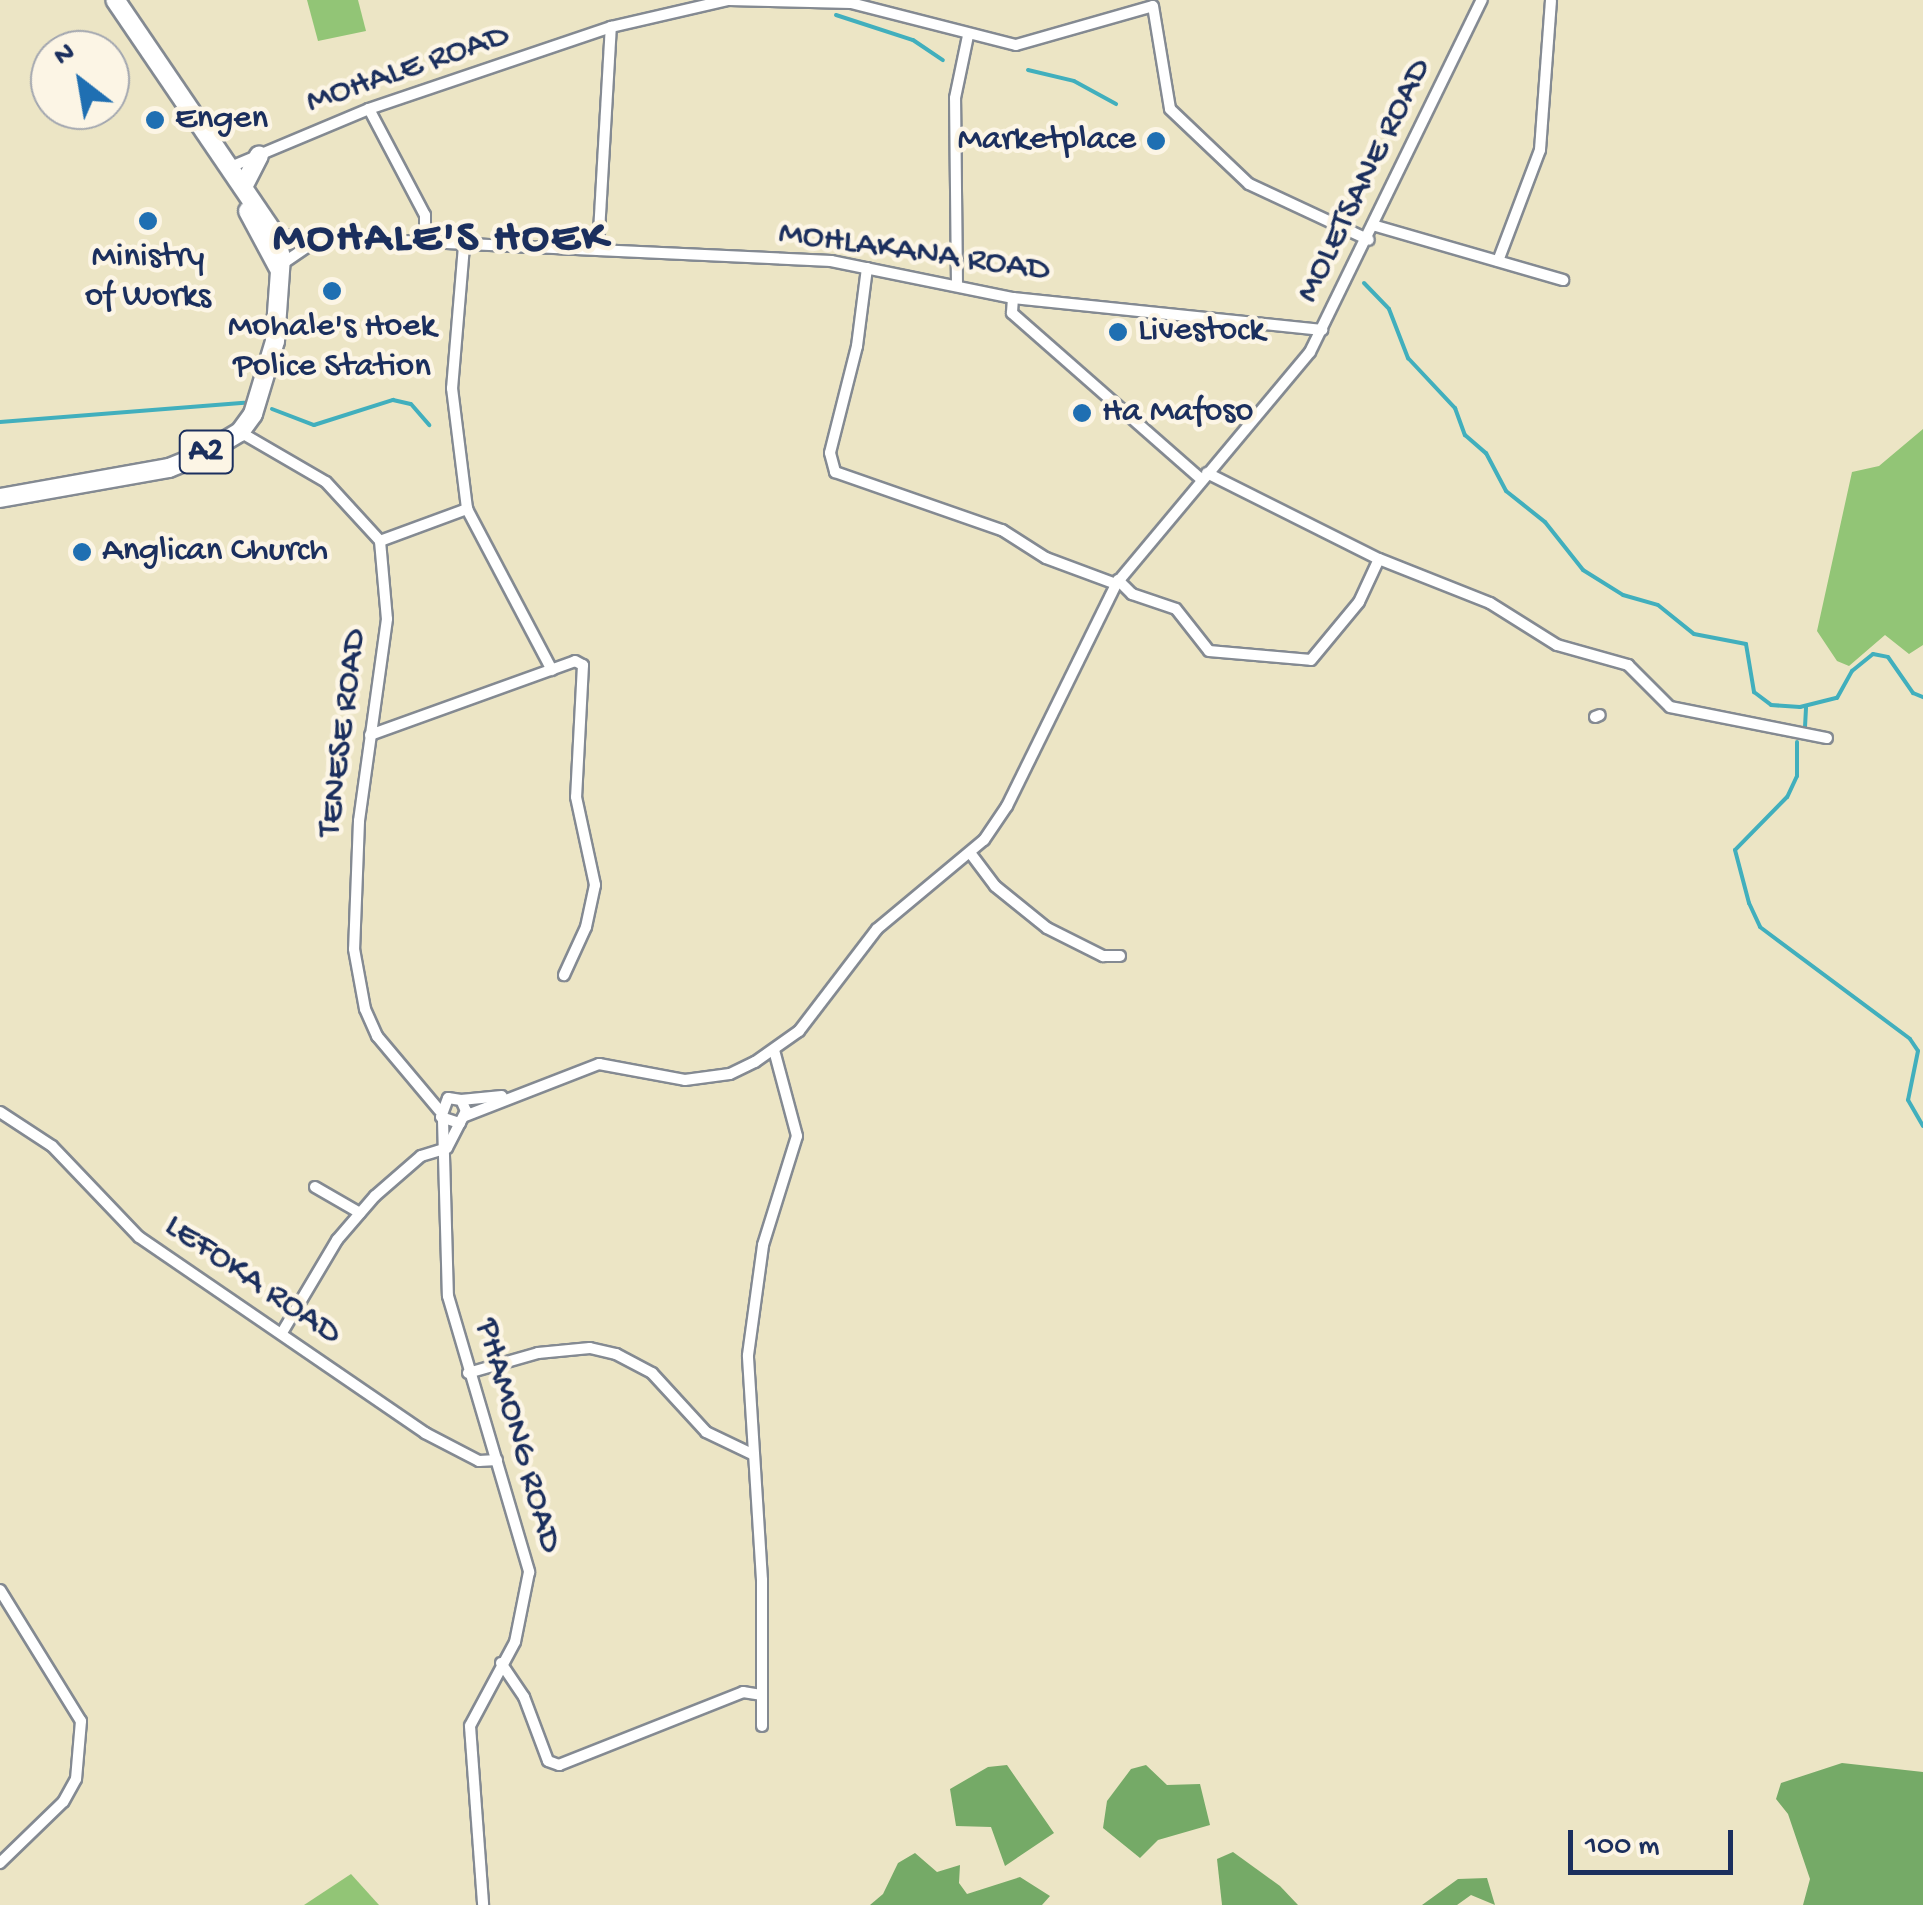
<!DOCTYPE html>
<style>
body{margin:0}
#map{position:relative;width:1923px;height:1905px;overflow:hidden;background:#ece5c5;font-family:"Gochi Hand",sans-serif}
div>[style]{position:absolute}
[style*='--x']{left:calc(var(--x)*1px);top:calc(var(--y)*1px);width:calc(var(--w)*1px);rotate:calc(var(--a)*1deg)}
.green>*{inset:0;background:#92c576}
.forest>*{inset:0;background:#75aa67}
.stream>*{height:4px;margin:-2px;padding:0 2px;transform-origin:2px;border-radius:2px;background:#41afbd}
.roads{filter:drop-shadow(2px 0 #848a92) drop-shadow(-2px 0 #848a92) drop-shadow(0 2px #848a92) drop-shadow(0 -2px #848a92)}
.street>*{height:10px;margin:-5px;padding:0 5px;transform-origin:5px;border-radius:5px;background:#fff}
.primary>*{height:18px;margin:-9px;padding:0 9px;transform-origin:9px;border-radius:9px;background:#fff}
.dots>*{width:28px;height:28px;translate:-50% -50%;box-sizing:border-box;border:5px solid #fcf5e5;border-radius:50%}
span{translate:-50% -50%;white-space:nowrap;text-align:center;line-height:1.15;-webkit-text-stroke:9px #fcf5e5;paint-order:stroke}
.shield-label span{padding:2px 8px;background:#fcf5e5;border:2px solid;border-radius:8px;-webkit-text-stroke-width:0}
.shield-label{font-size:32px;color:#1b2f5e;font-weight:700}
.street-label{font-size:35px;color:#1b2f5e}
.poi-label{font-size:35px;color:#1b2f5e}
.left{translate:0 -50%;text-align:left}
.right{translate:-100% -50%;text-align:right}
.district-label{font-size:45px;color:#1b2f5e;font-weight:700;letter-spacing:2.5px}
.north{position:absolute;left:30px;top:30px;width:100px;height:100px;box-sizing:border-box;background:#fcf5e5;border:2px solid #a2a6af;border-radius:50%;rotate:329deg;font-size:28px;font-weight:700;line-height:40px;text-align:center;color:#1b2f5e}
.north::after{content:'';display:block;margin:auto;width:35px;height:45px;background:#1f6fb2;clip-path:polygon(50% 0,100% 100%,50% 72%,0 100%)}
.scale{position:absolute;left:1568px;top:1830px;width:165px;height:45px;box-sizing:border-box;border:5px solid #1b2f5e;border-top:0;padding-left:12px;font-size:30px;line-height:35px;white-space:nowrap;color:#1b2f5e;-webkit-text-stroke:8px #fcf5e5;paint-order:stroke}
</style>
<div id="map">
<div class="green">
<i style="clip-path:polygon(307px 0,358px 0,366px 31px,318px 41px)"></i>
<i style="clip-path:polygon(1923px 429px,1923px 645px,1909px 654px,1885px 635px,1849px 666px,1837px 661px,1817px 631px,1852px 472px,1879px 466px)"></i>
<i style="clip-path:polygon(351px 1874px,379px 1905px,304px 1905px)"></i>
</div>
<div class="forest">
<i style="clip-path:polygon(1842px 1763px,1923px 1772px,1923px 1905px,1803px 1905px,1810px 1879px,1788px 1814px,1776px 1799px,1781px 1783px)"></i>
<i style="clip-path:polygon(1007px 1765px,1054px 1833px,1005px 1866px,991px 1827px,956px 1826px,950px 1789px,988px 1767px)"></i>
<i style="clip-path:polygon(1146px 1765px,1167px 1785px,1200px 1784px,1210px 1825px,1158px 1840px,1140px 1858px,1103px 1828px,1107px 1801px,1131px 1769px)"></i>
<i style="clip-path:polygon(1233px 1852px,1280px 1886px,1298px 1905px,1222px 1905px,1217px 1859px)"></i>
<i style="clip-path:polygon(915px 1853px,937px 1872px,960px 1865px,959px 1883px,967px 1894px,1020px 1877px,1050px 1896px,1042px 1905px,870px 1905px,883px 1894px,898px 1863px)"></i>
<i style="clip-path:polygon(1487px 1878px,1495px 1905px,1471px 1895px,1457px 1905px,1422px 1905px,1458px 1879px)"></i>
</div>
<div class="stream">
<i style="--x:836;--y:15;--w:81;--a:18"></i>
<i style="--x:913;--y:40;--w:36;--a:34"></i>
<i style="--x:1028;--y:70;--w:47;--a:13.4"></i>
<i style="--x:1074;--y:81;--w:48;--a:28.7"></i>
<i style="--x:1364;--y:283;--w:36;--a:46"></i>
<i style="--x:1389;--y:309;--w:53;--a:68.8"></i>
<i style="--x:1408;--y:358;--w:69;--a:46.8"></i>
<i style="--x:1455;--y:408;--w:29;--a:70"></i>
<i style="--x:1465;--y:435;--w:28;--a:41"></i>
<i style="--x:1486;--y:453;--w:43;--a:62.2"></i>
<i style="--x:1506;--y:491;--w:50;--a:38.5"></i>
<i style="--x:1545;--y:522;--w:61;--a:51.6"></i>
<i style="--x:1583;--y:570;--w:47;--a:32"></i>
<i style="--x:1623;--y:595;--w:36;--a:16"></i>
<i style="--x:1658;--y:605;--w:46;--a:38.9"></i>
<i style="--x:1694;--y:634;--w:53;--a:10.9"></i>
<i style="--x:1746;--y:644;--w:49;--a:80.5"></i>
<i style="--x:1754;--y:692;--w:21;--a:37"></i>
<i style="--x:1771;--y:705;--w:29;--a:4"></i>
<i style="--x:1800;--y:707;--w:38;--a:-14"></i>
<i style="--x:1837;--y:698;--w:31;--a:-61"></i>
<i style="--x:1852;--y:671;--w:27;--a:-39"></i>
<i style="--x:1873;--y:654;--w:15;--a:11"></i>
<i style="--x:1888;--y:657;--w:44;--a:55.2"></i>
<i style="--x:1913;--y:693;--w:11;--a:22"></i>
<i style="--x:272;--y:409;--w:45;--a:20.9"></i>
<i style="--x:314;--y:425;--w:83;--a:-17.6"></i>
<i style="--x:393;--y:400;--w:18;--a:13"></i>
<i style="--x:411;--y:404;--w:28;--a:49"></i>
<i style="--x:0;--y:422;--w:245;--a:-4.5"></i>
<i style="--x:1805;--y:727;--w:20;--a:-87"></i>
<i style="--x:1797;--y:742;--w:34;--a:90"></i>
<i style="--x:1797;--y:776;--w:23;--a:115"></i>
<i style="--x:1787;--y:797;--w:74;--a:134.5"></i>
<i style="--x:1735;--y:850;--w:55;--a:75.2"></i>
<i style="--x:1749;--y:903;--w:26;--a:65"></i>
<i style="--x:1760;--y:927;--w:187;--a:36.7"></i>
<i style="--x:1910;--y:1039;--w:14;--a:56"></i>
<i style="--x:1918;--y:1051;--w:50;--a:101.5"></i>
<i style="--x:1908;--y:1100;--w:30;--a:60"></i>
</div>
<div class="roads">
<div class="street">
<i style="--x:729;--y:0;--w:122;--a:1.4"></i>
<i style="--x:851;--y:3;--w:170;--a:14.3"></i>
<i style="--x:1016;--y:45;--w:142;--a:-15.9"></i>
<i style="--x:1153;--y:6;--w:104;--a:80.6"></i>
<i style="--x:1170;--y:109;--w:109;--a:43.5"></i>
<i style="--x:1249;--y:184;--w:132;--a:25"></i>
<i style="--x:369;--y:109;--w:120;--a:62.2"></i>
<i style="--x:425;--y:215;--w:26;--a:90"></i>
<i style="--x:228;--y:168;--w:153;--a:-22.7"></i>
<i style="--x:369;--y:109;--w:256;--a:-18.7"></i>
<i style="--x:611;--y:27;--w:120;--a:-13"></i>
<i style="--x:1376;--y:226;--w:195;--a:16.1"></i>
<i style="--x:274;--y:235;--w:558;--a:2.67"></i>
<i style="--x:831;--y:261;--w:186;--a:11.5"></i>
<i style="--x:1013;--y:298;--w:311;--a:5.9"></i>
<i style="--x:464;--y:246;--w:143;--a:94.8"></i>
<i style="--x:452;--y:388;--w:122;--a:82.9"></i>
<i style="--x:467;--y:509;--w:182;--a:62.2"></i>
<i style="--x:598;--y:250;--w:223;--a:-86.7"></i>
<i style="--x:1498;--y:261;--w:119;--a:-69.3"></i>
<i style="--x:1540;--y:150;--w:150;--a:-85.8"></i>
<i style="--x:279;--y:266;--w:46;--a:-34.4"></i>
<i style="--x:867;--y:268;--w:79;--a:97.3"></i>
<i style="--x:857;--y:346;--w:110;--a:104.2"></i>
<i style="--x:830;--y:453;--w:20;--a:75"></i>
<i style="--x:835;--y:472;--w:177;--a:19.2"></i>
<i style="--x:1002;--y:530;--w:52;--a:32.5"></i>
<i style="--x:1046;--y:558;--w:75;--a:20.4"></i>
<i style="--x:957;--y:285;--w:187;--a:-90.6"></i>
<i style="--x:955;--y:98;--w:63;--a:-78.2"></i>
<i style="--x:1013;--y:298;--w:15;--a:94"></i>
<i style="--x:1012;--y:313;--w:253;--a:41.3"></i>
<i style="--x:240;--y:432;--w:99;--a:30.2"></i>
<i style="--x:326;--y:482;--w:80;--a:47.5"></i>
<i style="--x:380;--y:541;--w:78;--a:84.9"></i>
<i style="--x:387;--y:619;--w:204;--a:97.9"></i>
<i style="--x:359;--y:821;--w:128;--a:92.2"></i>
<i style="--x:354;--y:949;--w:61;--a:79.6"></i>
<i style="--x:365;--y:1009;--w:30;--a:66"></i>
<i style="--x:377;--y:1036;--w:97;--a:50"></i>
<i style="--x:1207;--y:473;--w:192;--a:26.6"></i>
<i style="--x:1379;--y:559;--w:119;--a:21.6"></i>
<i style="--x:1490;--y:603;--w:79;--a:32.1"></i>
<i style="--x:1557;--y:645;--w:74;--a:15.7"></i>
<i style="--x:1628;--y:665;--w:59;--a:45"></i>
<i style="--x:1670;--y:707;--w:160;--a:11.2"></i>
<i style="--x:380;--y:541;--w:93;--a:-20.2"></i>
<i style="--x:1118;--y:580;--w:20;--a:45"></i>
<i style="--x:1132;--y:594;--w:46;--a:18.8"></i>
<i style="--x:1176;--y:609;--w:53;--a:51.8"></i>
<i style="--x:1209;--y:651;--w:102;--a:5"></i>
<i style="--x:1311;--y:660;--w:75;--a:-50.4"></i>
<i style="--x:1359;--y:602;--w:47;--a:-65.1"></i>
<i style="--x:1595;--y:717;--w:5;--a:-22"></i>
<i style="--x:370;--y:735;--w:218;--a:-19.8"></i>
<i style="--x:575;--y:661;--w:9;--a:27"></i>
<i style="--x:583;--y:665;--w:132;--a:93"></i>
<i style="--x:576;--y:797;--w:90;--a:77.8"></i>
<i style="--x:595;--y:885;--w:43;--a:102.1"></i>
<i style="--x:586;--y:927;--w:53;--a:114.6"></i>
<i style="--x:971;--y:854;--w:40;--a:53"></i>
<i style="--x:995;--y:886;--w:67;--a:38.9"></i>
<i style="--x:1047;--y:928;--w:63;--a:26.6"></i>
<i style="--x:1103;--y:956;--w:17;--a:0"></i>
<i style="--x:461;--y:1100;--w:41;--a:-5.6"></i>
<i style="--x:0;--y:1112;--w:62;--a:33.2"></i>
<i style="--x:52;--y:1146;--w:126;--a:46.3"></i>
<i style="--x:139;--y:1237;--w:347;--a:34.4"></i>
<i style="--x:425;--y:1433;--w:61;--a:27.4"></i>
<i style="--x:479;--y:1461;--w:18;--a:-3"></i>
<i style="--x:465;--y:1116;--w:144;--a:-21.2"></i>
<i style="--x:599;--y:1064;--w:87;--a:10.5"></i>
<i style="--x:685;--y:1080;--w:45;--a:-7.6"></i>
<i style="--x:730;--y:1074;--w:28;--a:-26"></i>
<i style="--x:755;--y:1062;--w:54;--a:-35.2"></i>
<i style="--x:799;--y:1031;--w:128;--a:-52.6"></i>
<i style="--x:877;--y:929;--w:139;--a:-39.8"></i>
<i style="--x:984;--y:840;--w:41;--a:-55.9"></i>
<i style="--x:1007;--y:806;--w:247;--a:-63.8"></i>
<i style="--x:1116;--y:584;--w:302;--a:-50.1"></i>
<i style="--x:1310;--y:352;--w:392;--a:-64"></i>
<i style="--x:443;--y:1120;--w:176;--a:88.4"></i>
<i style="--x:448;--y:1296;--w:288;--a:73.6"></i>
<i style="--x:529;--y:1572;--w:71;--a:101.3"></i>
<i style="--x:515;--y:1642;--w:95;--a:118.2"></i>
<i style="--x:470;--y:1726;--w:179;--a:85.8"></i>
<i style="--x:447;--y:1148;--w:42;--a:-62.8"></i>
<i style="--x:466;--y:1111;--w:12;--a:-114"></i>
<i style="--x:461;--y:1100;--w:13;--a:-171"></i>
<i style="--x:448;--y:1098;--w:20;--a:110"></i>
<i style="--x:441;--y:1117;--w:20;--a:18"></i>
<i style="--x:315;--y:1187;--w:52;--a:30"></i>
<i style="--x:283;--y:1331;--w:106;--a:-59.3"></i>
<i style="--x:337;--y:1240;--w:58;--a:-49.2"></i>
<i style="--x:375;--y:1196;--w:61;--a:-41"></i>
<i style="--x:421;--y:1156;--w:27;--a:-17"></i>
<i style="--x:468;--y:1373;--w:73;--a:-15.9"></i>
<i style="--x:538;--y:1353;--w:52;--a:-5.5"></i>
<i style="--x:590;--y:1348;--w:27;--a:13"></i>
<i style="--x:616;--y:1354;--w:41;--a:27.8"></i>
<i style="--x:652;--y:1373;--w:80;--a:47.5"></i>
<i style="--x:706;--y:1432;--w:51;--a:25.6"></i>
<i style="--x:0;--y:1590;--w:154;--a:58.3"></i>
<i style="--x:81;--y:1721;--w:58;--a:94.9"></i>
<i style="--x:76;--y:1779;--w:26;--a:119"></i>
<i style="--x:63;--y:1802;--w:88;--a:135.9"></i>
<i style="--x:501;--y:1663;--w:41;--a:55.9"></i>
<i style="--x:524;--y:1697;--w:68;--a:69.4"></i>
<i style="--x:548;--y:1761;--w:12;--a:20"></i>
<i style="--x:559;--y:1765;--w:198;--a:-21.6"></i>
<i style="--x:743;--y:1692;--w:18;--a:9"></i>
<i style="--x:762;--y:1726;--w:146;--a:-90"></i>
<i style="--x:762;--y:1580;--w:225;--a:-93.6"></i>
<i style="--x:748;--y:1355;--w:111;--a:-82.2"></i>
<i style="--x:763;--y:1245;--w:114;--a:-72.7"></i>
<i style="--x:797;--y:1136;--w:89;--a:-105"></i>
</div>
<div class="primary">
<i style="--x:244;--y:185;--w:33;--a:-63"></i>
<i style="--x:248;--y:211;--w:64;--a:61.8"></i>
<i style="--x:0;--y:498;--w:172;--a:-10.1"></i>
<i style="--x:169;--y:468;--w:37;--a:-22"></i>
<i style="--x:203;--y:454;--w:43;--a:-30.7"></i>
<i style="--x:240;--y:432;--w:22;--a:-54"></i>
<i style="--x:253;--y:414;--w:76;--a:-73.2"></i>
<i style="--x:275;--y:341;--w:84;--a:-85.9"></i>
<i style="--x:281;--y:257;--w:23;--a:-105"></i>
<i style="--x:275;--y:235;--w:284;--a:-124.2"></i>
</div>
</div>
<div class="dots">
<i style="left:155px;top:120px;background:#1f6fb2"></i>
<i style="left:1156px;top:141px;background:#1f6fb2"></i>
<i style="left:148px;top:221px;background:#1f6fb2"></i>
<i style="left:332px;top:291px;background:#1f6fb2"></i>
<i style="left:1118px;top:332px;background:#1f6fb2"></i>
<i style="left:1082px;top:413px;background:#1f6fb2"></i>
<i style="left:82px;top:552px;background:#1f6fb2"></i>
</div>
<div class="shield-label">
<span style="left:206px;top:452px">A2</span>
</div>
<div class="street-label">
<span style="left:408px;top:70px;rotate:-19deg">MOHALE ROAD</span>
<span style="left:1365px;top:181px;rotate:-64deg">MOLETSANE ROAD</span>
<span style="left:914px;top:253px;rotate:8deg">MOHLAKANA ROAD</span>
<span style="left:344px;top:733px;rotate:-83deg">TENESE ROAD</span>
<span style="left:252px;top:1281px;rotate:34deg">LEFOKA ROAD</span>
<span style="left:517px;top:1436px;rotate:74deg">PHAMONG ROAD</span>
</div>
<div class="poi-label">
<span class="left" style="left:175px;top:120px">Engen</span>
<span class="right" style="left:1136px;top:141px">Marketplace</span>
<span style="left:148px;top:278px">Ministry<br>of Works</span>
<span style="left:332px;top:348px">Mohale's Hoek<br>Police Station</span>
<span class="left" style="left:1138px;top:332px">Livestock</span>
<span class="left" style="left:1102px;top:413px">Ha Mafoso</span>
<span class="left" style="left:102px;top:552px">Anglican Church</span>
</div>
<div class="district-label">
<span style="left:441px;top:240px">MOHALE'S HOEK</span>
</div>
<div class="north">N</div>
<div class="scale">100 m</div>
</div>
